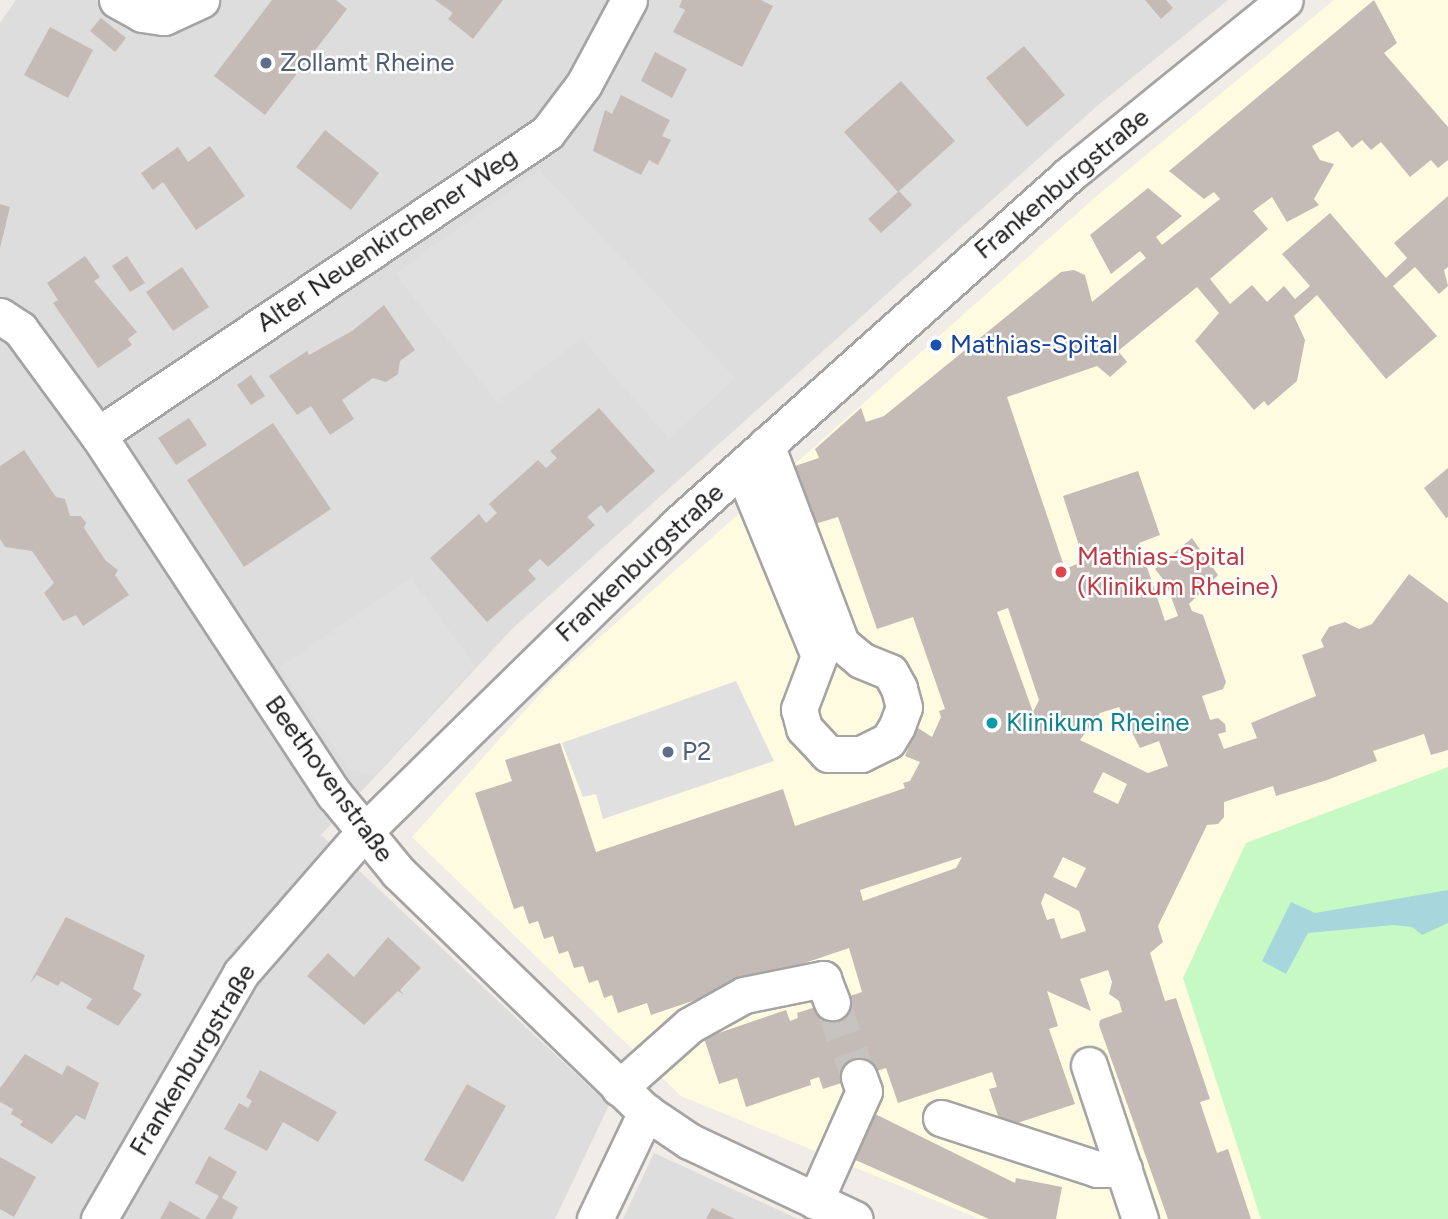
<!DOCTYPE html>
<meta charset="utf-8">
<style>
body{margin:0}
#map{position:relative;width:1448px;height:1219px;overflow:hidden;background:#f0ece7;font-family:Figtree,sans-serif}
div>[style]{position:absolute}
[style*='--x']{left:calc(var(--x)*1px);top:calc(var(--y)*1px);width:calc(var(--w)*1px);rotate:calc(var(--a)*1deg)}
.residential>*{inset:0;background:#dedddd}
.education>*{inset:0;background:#fefbe1}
.park>*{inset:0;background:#c7f9c5}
.parking>*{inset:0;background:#e0e0e0}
.water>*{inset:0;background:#a8d6dd}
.building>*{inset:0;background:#c5bbb6}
.minor-tunnel>*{height:35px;margin-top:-17.5px;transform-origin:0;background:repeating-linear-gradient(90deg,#c6c3bf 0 35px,transparent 0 53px)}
.roads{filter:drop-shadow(2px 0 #a4a4a4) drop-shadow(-2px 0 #a4a4a4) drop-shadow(0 2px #a4a4a4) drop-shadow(0 -2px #a4a4a4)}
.minor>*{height:35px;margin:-17.5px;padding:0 17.5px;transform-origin:17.5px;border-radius:17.5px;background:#fff}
.dots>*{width:19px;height:19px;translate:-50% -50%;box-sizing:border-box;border:4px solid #fff;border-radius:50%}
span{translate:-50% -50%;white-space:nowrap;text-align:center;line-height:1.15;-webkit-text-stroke:5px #fff;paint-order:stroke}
.service-label{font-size:26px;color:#4e5e75}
.left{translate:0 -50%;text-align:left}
.street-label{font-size:26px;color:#202020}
.transit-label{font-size:26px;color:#164399}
.health-label{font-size:26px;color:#be3a42}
.culture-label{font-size:26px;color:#0d838f}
</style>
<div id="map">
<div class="residential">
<i style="clip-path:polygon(16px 0,1228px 0,1097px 106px,512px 629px,321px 835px,609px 1105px,555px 1219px,0 1219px,0 23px)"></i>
<i style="clip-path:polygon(654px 1153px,798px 1219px,623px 1219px)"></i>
</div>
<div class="education">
<i style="clip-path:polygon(1334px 0,1448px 0,1448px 1219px,980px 1219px,681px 1096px,412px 837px,555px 677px,1099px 194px)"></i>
</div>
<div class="park">
<i style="clip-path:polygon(1448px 767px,1448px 1219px,1261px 1219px,1183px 978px,1246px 843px)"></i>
</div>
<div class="parking">
<i style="clip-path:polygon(539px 170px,735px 378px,669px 439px,582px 339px,497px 402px,395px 274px)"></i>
<i style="clip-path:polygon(411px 578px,475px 666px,374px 776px,349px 769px,280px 667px)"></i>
<i style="clip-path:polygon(736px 681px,774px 761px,603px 819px,596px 794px,583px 797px,562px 743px)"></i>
</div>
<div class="water">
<i style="clip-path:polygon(1448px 890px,1448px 923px,1422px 935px,1412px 927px,1393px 925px,1308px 933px,1286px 974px,1262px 961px,1291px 902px,1315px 913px)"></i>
</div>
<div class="building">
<i style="clip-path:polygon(272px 0,336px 0,347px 9px,265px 115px,214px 76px)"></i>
<i style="clip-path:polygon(435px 0,503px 0,473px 39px,448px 19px,453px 13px)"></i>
<i style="clip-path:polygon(682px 0,761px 0,773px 6px,742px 67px,673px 32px,685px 10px,679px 7px)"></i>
<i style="clip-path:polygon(1145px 0,1166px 0,1173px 8px,1161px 19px)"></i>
<i style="clip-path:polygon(evenodd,1374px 0,1397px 43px,1384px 53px,1448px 127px,1448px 160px,1438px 168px,1431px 160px,1410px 177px,1381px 142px,1371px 150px,1362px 140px,1352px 148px,1338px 131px,1312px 146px,1320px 160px,1334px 164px,1314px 199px,1319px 205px,1287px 222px,1272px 197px,1253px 211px,1268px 229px,1210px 279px,1230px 304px,1252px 285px,1267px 302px,1284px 286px,1295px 299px,1310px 286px,1282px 254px,1330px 213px,1386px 278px,1407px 258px,1394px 243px,1448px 196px,1448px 267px,1444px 270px,1448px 286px,1439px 294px,1415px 267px,1393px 286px,1437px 336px,1386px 379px,1317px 295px,1294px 316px,1305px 340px,1297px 381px,1268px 406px,1264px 401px,1254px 410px,1195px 341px,1219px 313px,1197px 287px,1118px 351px,1127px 362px,1110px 377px,1097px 366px,1007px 397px,1065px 569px,1084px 561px,1063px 496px,1138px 471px,1160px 535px,1139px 543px,1165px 621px,1178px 616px,1166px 583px,1155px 569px,1192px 538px,1218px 575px,1189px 604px,1192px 611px,1203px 615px,1226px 682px,1223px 689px,1202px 696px,1210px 720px,1218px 718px,1225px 724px,1226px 732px,1218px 734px,1224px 749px,1257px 738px,1251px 723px,1316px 696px,1302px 655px,1324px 647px,1321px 640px,1329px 627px,1345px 622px,1359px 629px,1372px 624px,1409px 574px,1448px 603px,1448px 750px,1431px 755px,1424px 734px,1373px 751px,1377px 761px,1327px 780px,1276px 796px,1273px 786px,1224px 802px,1224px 817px,1218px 824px,1207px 825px,1158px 926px,1163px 942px,1150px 953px,1165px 1001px,1176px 998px,1210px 1099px,1200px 1102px,1217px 1153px,1228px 1149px,1251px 1219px,1168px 1219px,1099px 1025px,1100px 1020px,1122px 1012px,1119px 1001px,1109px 994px,1112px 982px,1108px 970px,1080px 979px,1091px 1011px,1047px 991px,1058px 1026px,1049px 1029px,1075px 1104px,1002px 1128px,989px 1089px,997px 1087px,992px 1072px,898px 1103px,886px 1068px,823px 1089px,819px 1077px,810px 1080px,811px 1085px,746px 1107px,737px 1078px,719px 1084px,704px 1038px,786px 1010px,790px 1021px,798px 1018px,797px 1013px,862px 992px,849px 948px,651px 1015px,647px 1003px,618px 1013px,612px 995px,604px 998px,598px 980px,589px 983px,583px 966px,574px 968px,568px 951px,559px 954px,553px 936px,544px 939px,538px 921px,529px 924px,523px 906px,514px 909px,475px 793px,512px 781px,505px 760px,560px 743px,596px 852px,783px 789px,795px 826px,905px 788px,903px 783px,910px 781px,920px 762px,905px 756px,910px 744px,918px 728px,932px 737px,941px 717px,939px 711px,945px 709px,913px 617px,877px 629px,838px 517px,815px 524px,795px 466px,819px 458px,815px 449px,861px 408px,866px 422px,884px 416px,1061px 272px,1074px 270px,1085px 275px,1092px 302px,1146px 258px,1140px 251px,1111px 274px,1090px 235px,1148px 188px,1182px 216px,1156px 237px,1162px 245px,1220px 199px,1214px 192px,1204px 199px,1169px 171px,1374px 0,1008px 608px,1039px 700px,1033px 712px,997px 612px,1008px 608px,1374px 0,1119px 707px,1140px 748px,1159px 741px,1168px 766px,1148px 773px,1080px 740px,1100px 713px,1119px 707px,1374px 0,1103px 772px,1127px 784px,1118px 804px,1093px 792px,1103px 772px,1374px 0,962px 857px,956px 868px,863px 901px,860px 890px,962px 857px,1374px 0,1063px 857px,1086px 868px,1076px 888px,1053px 877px,1063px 857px,1374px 0,1045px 893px,1079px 911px,1086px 931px,1061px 939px,1054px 918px,1047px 920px,1041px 903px,1045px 893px)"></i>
<i style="clip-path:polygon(101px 18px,126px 38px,115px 52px,90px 31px)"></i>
<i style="clip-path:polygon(50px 27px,93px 50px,68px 98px,24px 75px)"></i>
<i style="clip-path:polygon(1024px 46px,1065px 95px,1027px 127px,986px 78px)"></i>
<i style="clip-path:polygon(655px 52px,687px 69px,672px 98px,641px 81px)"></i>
<i style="clip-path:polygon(901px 81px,955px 141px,898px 192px,844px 132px)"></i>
<i style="clip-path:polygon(621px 95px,670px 120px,662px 136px,671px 140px,658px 165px,649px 160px,641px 175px,593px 151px,605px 110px,612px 114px)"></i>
<i style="clip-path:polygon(325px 130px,379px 173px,351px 210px,296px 167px)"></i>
<i style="clip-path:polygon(210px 146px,245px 196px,196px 230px,163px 182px,153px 190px,141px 173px,178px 147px,188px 162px)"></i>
<i style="clip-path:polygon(899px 191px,912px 205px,881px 233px,868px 219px)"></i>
<i style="clip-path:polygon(0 204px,10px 207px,0 248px)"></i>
<i style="clip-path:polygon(85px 256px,100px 277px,94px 281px,137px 332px,128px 339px,132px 345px,98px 368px,53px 303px,58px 300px,47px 283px)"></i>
<i style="clip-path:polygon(127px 256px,145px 283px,130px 292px,112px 266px)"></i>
<i style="clip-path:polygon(182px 267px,209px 307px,173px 331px,146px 292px)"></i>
<i style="clip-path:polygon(384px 305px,415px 350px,400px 361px,398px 374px,386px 382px,373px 378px,342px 400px,354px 419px,330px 435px,311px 406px,297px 415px,269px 376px,307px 351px,309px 355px,352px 331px)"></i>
<i style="clip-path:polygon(251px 375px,265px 396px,251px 405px,237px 385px)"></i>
<i style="clip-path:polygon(599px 408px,655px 471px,607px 513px,601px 505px,587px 517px,595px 525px,548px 567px,540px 559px,528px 570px,536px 579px,487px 622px,430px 558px,479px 514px,486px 523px,497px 513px,489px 504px,538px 460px,546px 468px,557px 458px,550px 451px)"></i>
<i style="clip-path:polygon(189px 418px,207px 445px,176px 465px,158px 438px)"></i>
<i style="clip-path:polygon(273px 423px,331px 509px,244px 567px,187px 480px)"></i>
<i style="clip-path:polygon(24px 450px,56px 497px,65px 499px,70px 516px,81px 516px,86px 523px,84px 528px,106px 561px,118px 570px,115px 575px,129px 595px,83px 626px,76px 615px,63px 621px,44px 593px,54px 583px,32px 551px,5px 547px,0 539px,0 466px)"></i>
<i style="clip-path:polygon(1448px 468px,1448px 517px,1446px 518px,1424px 488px)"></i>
<i style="clip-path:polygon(66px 917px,145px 955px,133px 989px,142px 994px,118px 1026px,86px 1008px,92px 999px,61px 981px,58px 986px,37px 975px,30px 983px)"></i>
<i style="clip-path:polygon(388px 937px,421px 968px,400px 990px,404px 995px,398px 991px,364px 1025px,307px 976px,328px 953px,354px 977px)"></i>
<i style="clip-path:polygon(25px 1054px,62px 1075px,67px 1065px,99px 1083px,85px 1120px,76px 1115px,52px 1144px,20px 1125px,23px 1121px,11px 1114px,13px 1109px,0 1102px,0 1088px)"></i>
<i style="clip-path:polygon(260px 1070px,337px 1112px,318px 1142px,283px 1122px,267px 1151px,224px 1129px,239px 1103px,248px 1108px,252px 1101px,246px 1097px)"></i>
<i style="clip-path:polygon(467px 1084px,506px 1106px,463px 1182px,424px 1160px)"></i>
<i style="clip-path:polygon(865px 1109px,1015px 1183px,1016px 1178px,1062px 1187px,1056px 1219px,989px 1219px,844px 1155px)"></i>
<i style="clip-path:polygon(209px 1156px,237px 1172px,222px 1198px,238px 1207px,232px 1219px,205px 1219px,219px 1196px,195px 1183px)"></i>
<i style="clip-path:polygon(0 1157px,36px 1177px,14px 1217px,0 1209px)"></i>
<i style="clip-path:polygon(170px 1201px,201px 1219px,160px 1219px)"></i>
<i style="clip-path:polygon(712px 1208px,735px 1219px,706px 1219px)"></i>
</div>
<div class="minor-tunnel">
<i style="--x:832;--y:1002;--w:80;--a:70.2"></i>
</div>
<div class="roads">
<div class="minor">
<i style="--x:117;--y:0;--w:29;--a:29"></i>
<i style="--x:142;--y:14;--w:22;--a:8"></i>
<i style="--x:164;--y:17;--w:41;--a:-24.7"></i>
<i style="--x:0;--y:316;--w:24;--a:33"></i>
<i style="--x:20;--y:329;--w:132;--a:53.7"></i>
<i style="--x:98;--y:435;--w:430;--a:56.7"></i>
<i style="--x:334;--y:794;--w:101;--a:50.6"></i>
<i style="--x:398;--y:872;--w:345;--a:44.1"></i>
<i style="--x:646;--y:1112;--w:52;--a:34"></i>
<i style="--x:689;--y:1141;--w:183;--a:25.2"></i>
<i style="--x:98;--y:435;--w:541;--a:-33.93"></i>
<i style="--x:547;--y:133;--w:61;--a:-52.9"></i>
<i style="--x:584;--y:84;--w:95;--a:-61.8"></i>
<i style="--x:742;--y:468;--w:203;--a:67.7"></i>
<i style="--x:819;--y:656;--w:57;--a:110.7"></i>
<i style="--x:799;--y:709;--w:20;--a:75"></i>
<i style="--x:804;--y:728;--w:35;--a:47"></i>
<i style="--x:828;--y:754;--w:33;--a:0"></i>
<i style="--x:861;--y:754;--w:30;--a:-26"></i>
<i style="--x:888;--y:741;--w:17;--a:-59"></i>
<i style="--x:897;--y:726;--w:20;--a:-70"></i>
<i style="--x:904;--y:707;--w:20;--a:-105"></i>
<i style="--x:899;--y:688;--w:18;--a:-119"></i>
<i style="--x:890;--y:672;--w:31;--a:-158"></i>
<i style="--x:861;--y:660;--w:26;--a:-140"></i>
<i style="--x:841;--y:643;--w:212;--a:-110.7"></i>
<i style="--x:1089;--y:1065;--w:162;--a:71.7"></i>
<i style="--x:619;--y:1088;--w:95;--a:-41.6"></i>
<i style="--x:690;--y:1025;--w:62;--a:-29.1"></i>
<i style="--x:744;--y:995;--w:81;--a:-11.4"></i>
<i style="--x:823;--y:979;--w:25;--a:69"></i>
<i style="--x:941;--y:1118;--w:164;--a:18.1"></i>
<i style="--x:1097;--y:1169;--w:27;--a:0"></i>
<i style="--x:815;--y:1201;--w:120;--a:-66"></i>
<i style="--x:864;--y:1091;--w:15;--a:-110"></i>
<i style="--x:99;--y:1219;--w:284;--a:-60"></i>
<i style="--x:241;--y:973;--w:186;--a:-48.9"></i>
<i style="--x:363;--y:833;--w:438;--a:-44.4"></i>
<i style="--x:676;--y:526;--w:530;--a:-41.79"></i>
<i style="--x:1071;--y:173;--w:275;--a:-39"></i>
<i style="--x:595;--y:1219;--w:119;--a:-64.5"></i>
</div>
</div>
<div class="dots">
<i style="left:266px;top:63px;background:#5c6f8a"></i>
<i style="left:936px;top:345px;background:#1a4fb4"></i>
<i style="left:1061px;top:572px;background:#e0444e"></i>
<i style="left:992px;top:723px;background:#0f9aa8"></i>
<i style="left:668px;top:752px;background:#5c6f8a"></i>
</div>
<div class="service-label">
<span class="left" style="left:280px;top:63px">Zollamt Rheine</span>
<span class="left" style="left:682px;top:752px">P2</span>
</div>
<div class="street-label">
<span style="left:1062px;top:184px;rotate:-40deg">Frankenburgstraße</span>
<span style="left:387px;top:240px;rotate:-34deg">Alter Neuenkirchener Weg</span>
<span style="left:640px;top:563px;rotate:-43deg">Frankenburgstraße</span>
<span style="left:329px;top:779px;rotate:54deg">Beethovenstraße</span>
<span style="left:193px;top:1060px;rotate:-59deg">Frankenburgstraße</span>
</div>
<div class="transit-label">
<span class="left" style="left:950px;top:345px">Mathias-Spital</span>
</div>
<div class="health-label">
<span class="left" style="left:1077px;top:572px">Mathias-Spital<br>(Klinikum Rheine)</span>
</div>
<div class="culture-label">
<span class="left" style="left:1006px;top:723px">Klinikum Rheine</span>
</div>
</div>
